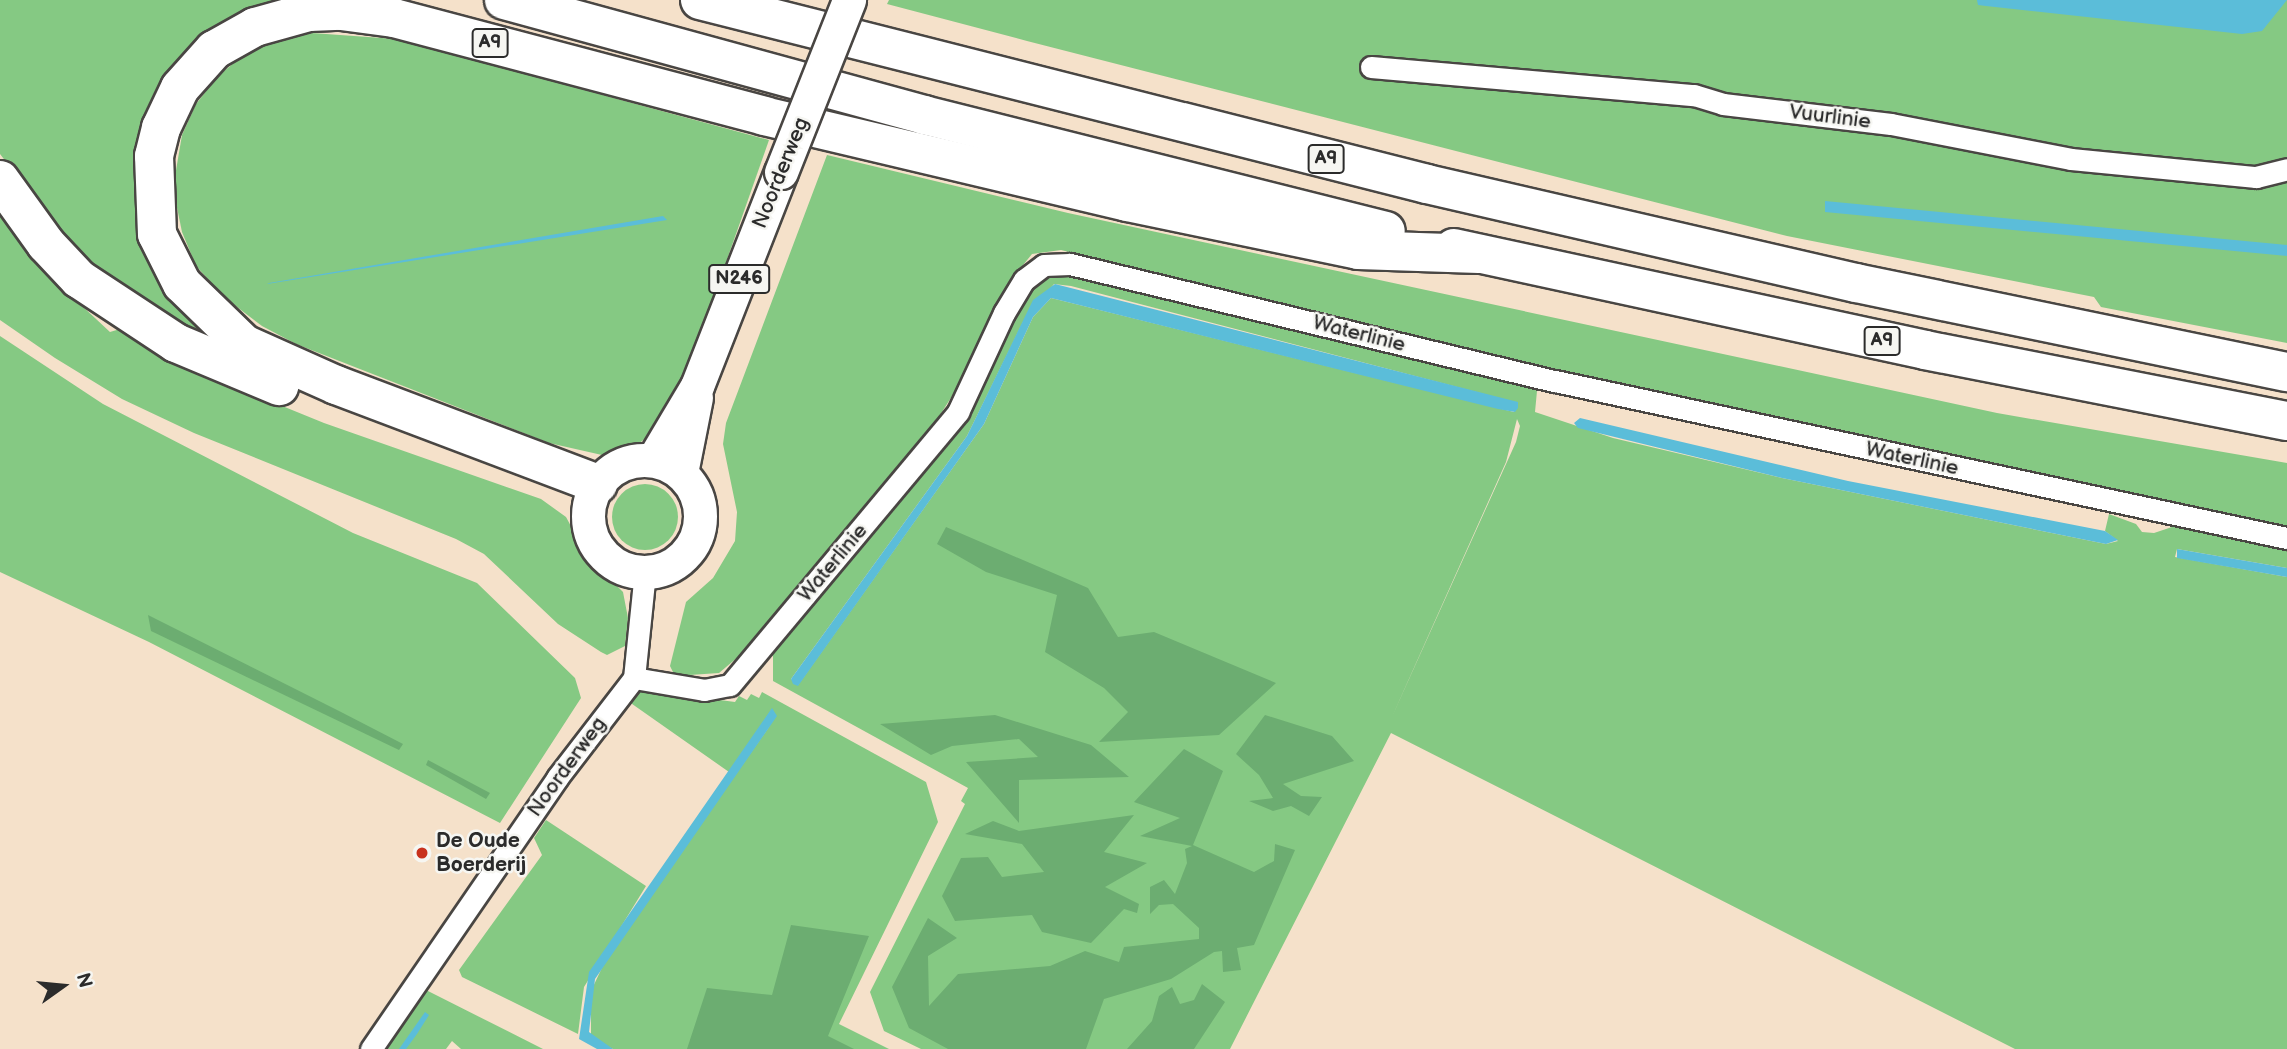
<!DOCTYPE html>
<style>
body{margin:0}
#map{position:relative;width:2287px;height:1049px;overflow:hidden;background:#f5e1ca;font-family:"Balsamiq Sans",sans-serif}
div>[style]{position:absolute}
[style*='--x']{left:calc(var(--x)*1px);top:calc(var(--y)*1px);width:calc(var(--w)*1px);rotate:calc(var(--a)*1deg)}
.green>*{inset:0;background:#85c983}
.round{border-radius:50%}
.forest>*{inset:0;background:#6cad71}
.water>*{inset:0;background:#5bbdd9}
.roads{filter:drop-shadow(2px 0 #494643) drop-shadow(-2px 0 #494643) drop-shadow(0 2px #494643) drop-shadow(0 -2px #494643)}
.minor>*{height:21px;margin:-10.5px;padding:0 10.5px;transform-origin:10.5px;border-radius:10.5px;background:#fff}
.primary>*{height:33px;margin:-16.5px;padding:0 16.5px;transform-origin:16.5px;border-radius:16.5px;background:#fff}
.primary>.ring{margin:-16.5px;padding:0;box-sizing:content-box;background:none;border:33px solid #fff;border-radius:50%}
.motorway>*{height:38px;margin:-19px;padding:0 19px;transform-origin:19px;border-radius:19px;background:#fff}
.bridges{filter:drop-shadow(2px 0 #494643) drop-shadow(-2px 0 #494643) drop-shadow(0 2px #494643) drop-shadow(0 -2px #494643)}
.primary-bridge>*{height:33px;margin:-16.5px;padding:0 16.5px;transform-origin:16.5px;border-radius:16.5px;background:#fff}
.dots>*{width:19px;height:19px;translate:-50% -50%;box-sizing:border-box;border:4px solid #f6f6f2;border-radius:50%}
span{translate:-50% -50%;white-space:nowrap;text-align:center;line-height:1.15;-webkit-text-stroke:5px #f6f6f2;paint-order:stroke}
.shield-label span{padding:2px 5px;background:#f6f6f2;border:2px solid;border-radius:5px;-webkit-text-stroke-width:0}
.shield-label{font-size:19px;color:#2b2b2b;font-weight:700}
.street-label{font-size:21px;color:#2b2b2b}
.poi-label{font-size:21px;color:#2b2b2b;font-weight:700}
.left{translate:0 -50%;text-align:left}
.north{position:absolute;left:28px;top:951px;width:70px;height:70px;-webkit-text-stroke:5px #f6f6f2;paint-order:stroke;rotate:75deg;font-size:19px;font-weight:700;line-height:28px;text-align:center;color:#2b2b2b}
.north::after{content:'';display:block;margin:auto;width:24px;height:32px;background:#2b2b2b;clip-path:polygon(50% 0,100% 100%,50% 72%,0 100%)}
</style>
<div id="map">
<div class="green">
<i style="clip-path:polygon(0 0,388px 0,244px 20px,145px 172px,224px 336px,210px 347px,80px 258px,0 154px)"></i>
<i style="clip-path:polygon(889px 0,2287px 0,2287px 343px,2101px 307px,2094px 297px,1787px 236px,1027px 41px,887px 4px)"></i>
<i style="clip-path:polygon(312px 33px,396px 39px,769px 140px,697px 345px,673px 399px,651px 434px,637px 445px,602px 455px,549px 443px,296px 344px,262px 326px,224px 297px,196px 266px,182px 232px,173px 188px,182px 135px,196px 104px,218px 76px,241px 57px,257px 47px)"></i>
<i style="clip-path:polygon(827px 155px,1068px 213px,1997px 413px,2287px 463px,2287px 527px,1755px 423px,1061px 250px,1032px 254px,1011px 280px,961px 382px,924px 440px,745px 651px,719px 673px,675px 676px,670px 666px,686px 602px,713px 578px,735px 541px,737px 512px,723px 444px,726px 423px)"></i>
<i style="clip-path:polygon(0 216px,38px 265px,110px 332px,120px 329px,223px 382px,324px 423px,541px 499px,566px 517px,587px 556px,623px 592px,628px 618px,625px 646px,607px 655px,601px 652px,558px 624px,484px 554px,456px 539px,194px 433px,122px 399px,55px 358px,0 320px)"></i>
<i style="clip-path:polygon(evenodd,1067px 268px,1529px 385px,1537px 391px,1535px 412px,1613px 438px,1782px 478px,2106px 544px,2118px 541px,2105px 531px,2109px 514px,2136px 524px,2142px 532px,2154px 533px,2175px 526px,2287px 547px,2287px 568px,2177px 549px,2175px 557px,2287px 577px,2287px 1049px,2015px 1049px,1391px 733px,1230px 1049px,921px 1049px,884px 1031px,870px 992px,965px 804px,961px 801px,968px 788px,773px 681px,773px 656px,768px 651px,963px 417px,983px 388px,1027px 287px,1067px 268px,1054px 284px,1071px 286px,1518px 403px,1514px 412px,1051px 298px,1033px 317px,984px 424px,798px 685px,791px 679px,967px 436px,1023px 322px,1054px 284px,1067px 268px,1517px 419px,1520px 426px,1516px 442px,1391px 719px,1506px 462px,1517px 419px)"></i>
<i style="clip-path:polygon(0 336px,103px 404px,353px 533px,477px 583px,575px 678px,581px 698px,500px 823px,149px 642px,0 572px)"></i>
<i class="round" style="left:612px;top:484px;width:66px;height:66px"></i>
<i style="clip-path:polygon(644px 690px,735px 702px,739px 696px,747px 700px,751px 694px,759px 698px,762px 692px,926px 782px,938px 822px,839px 1024px,889px 1049px,613px 1049px,591px 1038px,591px 991px,608px 955px,769px 727px,772px 709px,729px 772px,625px 699px)"></i>
<i style="clip-path:polygon(546px 820px,646px 886px,584px 987px,578px 1034px,462px 977px,459px 970px,542px 855px,534px 838px)"></i>
<i style="clip-path:polygon(426px 990px,543px 1049px,461px 1049px,452px 1041px,446px 1049px,384px 1049px)"></i>
</div>
<div class="forest">
<i style="clip-path:polygon(946px 527px,1088px 588px,1118px 637px,1154px 632px,1276px 683px,1219px 735px,1099px 742px,1128px 712px,1104px 688px,1045px 652px,1057px 595px,986px 572px,937px 544px)"></i>
<i style="clip-path:polygon(148px 615px,341px 712px,403px 744px,399px 750px,151px 631px)"></i>
<i style="clip-path:polygon(995px 715px,1091px 745px,1129px 777px,1019px 780px,1019px 823px,966px 762px,1038px 757px,1019px 739px,952px 746px,931px 755px,880px 724px)"></i>
<i style="clip-path:polygon(1265px 715px,1332px 736px,1354px 761px,1283px 784px,1301px 796px,1322px 797px,1309px 816px,1291px 806px,1273px 811px,1249px 801px,1273px 798px,1259px 775px,1236px 754px)"></i>
<i style="clip-path:polygon(1184px 749px,1223px 771px,1193px 845px,1254px 872px,1274px 861px,1275px 844px,1295px 850px,1254px 945px,1237px 948px,1241px 970px,1223px 972px,1222px 951px,1214px 952px,1171px 979px,1104px 999px,1086px 1049px,948px 1049px,909px 1028px,892px 987px,928px 918px,957px 938px,928px 956px,929px 1006px,958px 974px,1050px 966px,1085px 951px,1119px 962px,1124px 947px,1199px 939px,1199px 928px,1173px 904px,1159px 905px,1150px 914px,1150px 887px,1164px 880px,1175px 894px,1187px 863px,1185px 849px,1192px 846px,1140px 836px,1180px 818px,1134px 802px)"></i>
<i style="clip-path:polygon(428px 760px,490px 793px,486px 799px,426px 765px)"></i>
<i style="clip-path:polygon(1134px 815px,1104px 852px,1147px 863px,1105px 887px,1139px 904px,1137px 913px,1124px 909px,1091px 943px,1042px 932px,1032px 915px,955px 921px,942px 896px,961px 858px,988px 857px,1002px 877px,1044px 872px,1022px 844px,965px 834px,993px 821px,1019px 831px)"></i>
<i style="clip-path:polygon(791px 925px,869px 936px,828px 1036px,854px 1049px,687px 1049px,707px 988px,772px 995px)"></i>
<i style="clip-path:polygon(1202px 984px,1225px 1002px,1194px 1049px,1127px 1049px,1152px 1021px,1159px 996px,1172px 987px,1180px 1004px,1194px 1000px)"></i>
</div>
<div class="water">
<i style="clip-path:polygon(1977px 0,2287px 0,2262px 31px,2242px 34px,1986px 6px,1978px 5px)"></i>
<i style="clip-path:polygon(1825px 201px,2287px 245px,2287px 256px,1825px 212px)"></i>
<i style="clip-path:polygon(663px 216px,667px 220px,267px 284px,269px 283px)"></i>
<i style="clip-path:polygon(1055px 284px,1518px 402px,1518px 408px,1515px 412px,1498px 409px,1051px 298px,1033px 317px,984px 424px,798px 686px,793px 684px,791px 679px,967px 436px,1033px 300px)"></i>
<i style="clip-path:polygon(1580px 418px,1848px 481px,2105px 531px,2118px 540px,2106px 544px,1782px 478px,1578px 428px,1574px 423px)"></i>
<i style="clip-path:polygon(2177px 549px,2287px 568px,2287px 577px,2177px 558px)"></i>
<i style="clip-path:polygon(772px 708px,777px 716px,595px 979px,589px 1032px,613px 1049px,597px 1049px,579px 1039px,589px 972px)"></i>
<i style="clip-path:polygon(425px 1012px,429px 1015px,417px 1034px,406px 1049px,399px 1049px)"></i>
</div>
<div class="roads">
<div class="minor">
<i style="--x:1371;--y:67;--w:324;--a:5"></i>
<i style="--x:1694;--y:95;--w:30;--a:17"></i>
<i style="--x:1723;--y:104;--w:169;--a:6.8"></i>
<i style="--x:1891;--y:124;--w:183;--a:11"></i>
<i style="--x:2071;--y:159;--w:186;--a:5.6"></i>
<i style="--x:2256;--y:177;--w:32;--a:-14"></i>
<i style="--x:634;--y:678;--w:71;--a:9.7"></i>
<i style="--x:704;--y:690;--w:26;--a:-11"></i>
<i style="--x:730;--y:685;--w:356;--a:-50.1"></i>
<i style="--x:958;--y:412;--w:109;--a:-65.1"></i>
<i style="--x:1004;--y:313;--w:39;--a:-59"></i>
<i style="--x:1024;--y:280;--w:25;--a:-37"></i>
<i style="--x:1044;--y:265;--w:26;--a:-2"></i>
<i style="--x:1070;--y:264;--w:499;--a:13.6"></i>
<i style="--x:1555;--y:381;--w:749;--a:12.11"></i>
<i style="--x:371;--y:1049;--w:329;--a:-55.5"></i>
<i style="--x:557;--y:778;--w:126;--a:-52.4"></i>
<i style="--x:634;--y:678;--w:107;--a:-84.1"></i>
</div>
<div class="primary">
<i style="--x:653;--y:460;--w:86;--a:-59.3"></i>
<i style="--x:697;--y:386;--w:230;--a:-68.6"></i>
<i class="ring" style="left:588px;top:460px;width:79px;height:79px"></i>
<i style="--x:681;--y:473;--w:77;--a:-78.8"></i>
</div>
<div class="motorway">
<i style="--x:504;--y:0;--w:435;--a:15.3"></i>
<i style="--x:924;--y:115;--w:476;--a:14.1"></i>
<i style="--x:700;--y:0;--w:750;--a:14.2"></i>
<i style="--x:1427;--y:184;--w:440;--a:13"></i>
<i style="--x:1856;--y:283;--w:440;--a:11.7"></i>
<i style="--x:0;--y:180;--w:79;--a:54.3"></i>
<i style="--x:46;--y:244;--w:48;--a:46.7"></i>
<i style="--x:79;--y:279;--w:116;--a:33.4"></i>
<i style="--x:176;--y:343;--w:112;--a:22.7"></i>
<i style="--x:1454;--y:248;--w:482;--a:12.2"></i>
<i style="--x:1925;--y:350;--w:369;--a:11.1"></i>
<i style="--x:598;--y:484;--w:280;--a:-159.3"></i>
<i style="--x:336;--y:385;--w:101;--a:-156"></i>
<i style="--x:244;--y:344;--w:86;--a:-135.9"></i>
<i style="--x:182;--y:284;--w:56;--a:-116.6"></i>
<i style="--x:157;--y:234;--w:78;--a:-92.2"></i>
<i style="--x:154;--y:156;--w:29;--a:-76"></i>
<i style="--x:161;--y:128;--w:44;--a:-64.6"></i>
<i style="--x:180;--y:88;--w:51;--a:-48.2"></i>
<i style="--x:214;--y:50;--w:47;--a:-29.3"></i>
<i style="--x:255;--y:27;--w:56;--a:-15.5"></i>
<i style="--x:309;--y:12;--w:32;--a:-2"></i>
<i style="--x:341;--y:11;--w:53;--a:7.5"></i>
<i style="--x:394;--y:18;--w:383;--a:14.8"></i>
<i style="--x:764;--y:116;--w:373;--a:13.3"></i>
<i style="--x:1127;--y:202;--w:236;--a:11.7"></i>
<i style="--x:1358;--y:250;--w:121;--a:1.9"></i>
</div>
</div>
<div class="bridges">
<div class="primary-bridge">
<i style="--x:781;--y:172;--w:185;--a:-68.4"></i>
</div>
</div>
<div class="dots">
<i style="left:422px;top:853px;background:#c8321e"></i>
</div>
<div class="shield-label">
<span style="left:490px;top:43px">A9</span>
<span style="left:1326px;top:159px">A9</span>
<span style="left:739px;top:279px">N246</span>
<span style="left:1882px;top:341px">A9</span>
</div>
<div class="street-label">
<span style="left:1830px;top:117px;rotate:7deg">Vuurlinie</span>
<span style="left:781px;top:173px;rotate:-68deg">Noorderweg</span>
<span style="left:1359px;top:334px;rotate:14deg">Waterlinie</span>
<span style="left:1912px;top:459px;rotate:12deg">Waterlinie</span>
<span style="left:833px;top:563px;rotate:-50deg">Waterlinie</span>
<span style="left:567px;top:767px;rotate:-54deg">Noorderweg</span>
</div>
<div class="poi-label">
<span class="left" style="left:436px;top:853px">De Oude<br>Boerderij</span>
</div>
<div class="north">N</div>
</div>
